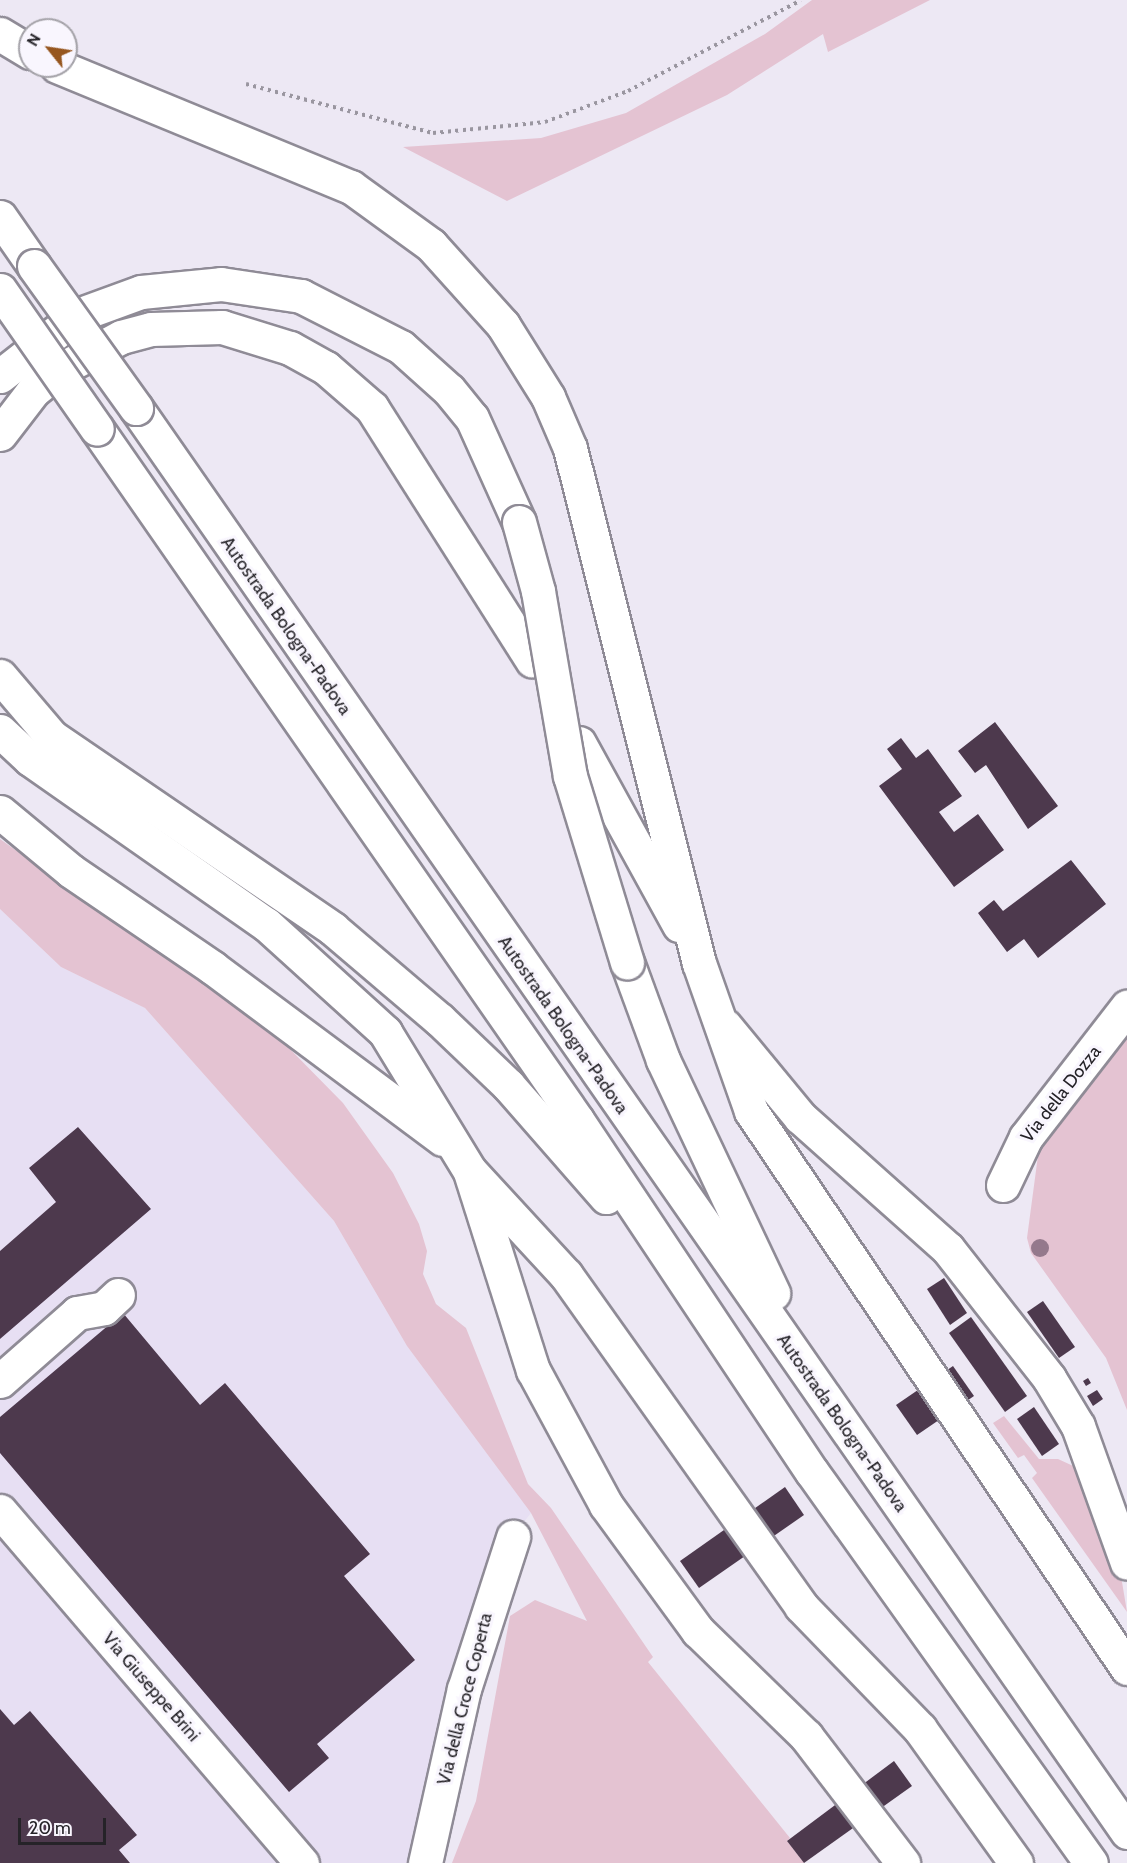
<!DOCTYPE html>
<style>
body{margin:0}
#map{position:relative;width:1127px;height:1863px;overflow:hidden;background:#ede8f4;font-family:Cabin,sans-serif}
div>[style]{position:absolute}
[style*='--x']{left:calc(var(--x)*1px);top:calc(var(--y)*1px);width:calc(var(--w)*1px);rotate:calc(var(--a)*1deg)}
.built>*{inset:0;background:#e7dff3}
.green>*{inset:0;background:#e4c3d2}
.building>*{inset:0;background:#4d394d}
.path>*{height:4px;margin-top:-2px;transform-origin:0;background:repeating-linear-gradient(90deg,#9a96a0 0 3px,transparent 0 7.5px)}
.roads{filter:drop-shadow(2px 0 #8f8b96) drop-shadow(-2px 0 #8f8b96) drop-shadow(0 2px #8f8b96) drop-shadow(0 -2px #8f8b96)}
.minor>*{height:33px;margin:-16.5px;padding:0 16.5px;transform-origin:16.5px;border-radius:16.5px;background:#fff}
.highway>*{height:33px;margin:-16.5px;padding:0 16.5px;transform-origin:16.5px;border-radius:16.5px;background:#fff}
.bridges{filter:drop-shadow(2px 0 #8f8b96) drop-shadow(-2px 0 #8f8b96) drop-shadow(0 2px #8f8b96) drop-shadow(0 -2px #8f8b96)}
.highway-bridge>*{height:33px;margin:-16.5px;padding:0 16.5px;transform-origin:16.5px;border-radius:16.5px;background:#fff}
.trees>*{width:18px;height:18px;margin:-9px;border-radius:50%;background:#94798c}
span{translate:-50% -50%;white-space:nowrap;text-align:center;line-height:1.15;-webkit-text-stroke:6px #f9f6fe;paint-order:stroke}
.street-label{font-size:18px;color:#252328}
.north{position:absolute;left:18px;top:18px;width:60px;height:60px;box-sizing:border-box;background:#f9f6fe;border:2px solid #a4a2a8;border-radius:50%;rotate:300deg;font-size:16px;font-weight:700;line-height:24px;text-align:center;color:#252328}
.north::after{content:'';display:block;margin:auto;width:21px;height:27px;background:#96561f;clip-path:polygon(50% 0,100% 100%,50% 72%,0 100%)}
.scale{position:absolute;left:18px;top:1818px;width:88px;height:27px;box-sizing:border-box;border:3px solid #252328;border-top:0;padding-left:8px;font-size:18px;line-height:21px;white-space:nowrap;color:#252328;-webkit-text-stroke:4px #f9f6fe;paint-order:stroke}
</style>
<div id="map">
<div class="built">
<i style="clip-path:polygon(0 909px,61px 967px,145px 1008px,334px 1221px,407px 1346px,531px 1513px,512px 1537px,425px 1863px,0 1863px)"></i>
</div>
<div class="green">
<i style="clip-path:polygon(812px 0,930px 0,828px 52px,823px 34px,727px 95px,507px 201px,403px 147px,541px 138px,626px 113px,765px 34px)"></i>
<i style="clip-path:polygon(0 839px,239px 1009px,283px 1042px,343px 1103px,393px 1173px,419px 1224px,427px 1251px,423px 1274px,436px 1304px,466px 1328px,528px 1484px,551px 1508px,653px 1657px,648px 1662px,790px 1838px,787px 1841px,804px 1863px,452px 1863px,476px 1801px,510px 1616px,535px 1600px,587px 1621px,531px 1513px,407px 1346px,334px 1221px,145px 1008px,61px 967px,0 909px)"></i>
<i style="clip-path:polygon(1127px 1031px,1127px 1410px,1106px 1358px,1031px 1253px,1027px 1238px,1039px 1148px)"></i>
<i style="clip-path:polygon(1004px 1416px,1039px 1459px,1058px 1459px,1082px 1470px,1121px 1576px,1127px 1612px,1032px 1478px,1037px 1473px,1024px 1455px,1018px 1458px,993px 1423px)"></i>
</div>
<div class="building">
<i style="clip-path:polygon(995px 722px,1058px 806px,1028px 829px,986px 765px,975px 773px,958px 751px)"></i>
<i style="clip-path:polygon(901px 738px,916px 758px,928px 749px,962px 796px,939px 812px,954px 832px,978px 814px,1004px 850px,954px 887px,879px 786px,902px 769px,887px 749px)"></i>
<i style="clip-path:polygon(1071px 860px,1106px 904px,1038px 958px,1024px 939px,1007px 952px,978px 913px,994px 900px,1003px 911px)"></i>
<i style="clip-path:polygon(78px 1127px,151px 1209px,0 1339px,0 1251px,56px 1202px,29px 1168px)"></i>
<i style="clip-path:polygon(944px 1278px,967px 1313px,950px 1325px,927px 1289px)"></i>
<i style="clip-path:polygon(1043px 1301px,1075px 1347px,1059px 1358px,1027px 1312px)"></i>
<i style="clip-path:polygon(123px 1313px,200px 1405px,225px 1383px,370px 1554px,344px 1576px,415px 1660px,317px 1744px,329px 1758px,289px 1792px,0 1453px,0 1417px)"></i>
<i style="clip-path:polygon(971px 1317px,1027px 1396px,1005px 1412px,949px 1333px)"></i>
<i style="clip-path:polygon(953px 1366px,974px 1396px,917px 1435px,896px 1405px)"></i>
<i style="clip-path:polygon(1088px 1378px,1091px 1383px,1086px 1386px,1083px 1381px)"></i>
<i style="clip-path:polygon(1097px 1390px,1103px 1399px,1093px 1406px,1087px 1396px)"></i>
<i style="clip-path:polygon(1034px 1407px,1059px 1444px,1042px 1456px,1017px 1419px)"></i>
<i style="clip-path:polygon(785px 1487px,804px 1515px,699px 1588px,680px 1561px)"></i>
<i style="clip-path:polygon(0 1709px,14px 1725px,30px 1711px,137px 1835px,119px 1850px,130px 1863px,0 1863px)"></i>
<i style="clip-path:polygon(894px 1761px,912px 1786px,804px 1863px,787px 1841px)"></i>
</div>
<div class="path">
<i style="--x:246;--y:84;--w:193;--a:14.7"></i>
<i style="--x:433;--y:133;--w:113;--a:-5.6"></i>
<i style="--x:545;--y:122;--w:89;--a:-20.5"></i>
<i style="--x:628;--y:91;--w:195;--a:-27.7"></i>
</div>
<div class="roads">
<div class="minor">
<i style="--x:725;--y:1026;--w:118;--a:50.5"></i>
<i style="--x:800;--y:1117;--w:198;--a:41.7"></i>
<i style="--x:948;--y:1249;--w:164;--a:51.9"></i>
<i style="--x:1049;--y:1378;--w:56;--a:58.9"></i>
<i style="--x:1078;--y:1426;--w:145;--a:70.3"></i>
<i style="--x:1003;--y:1185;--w:53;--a:-64.4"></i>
<i style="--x:1026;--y:1137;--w:165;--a:-52.2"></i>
<i style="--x:0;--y:1381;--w:103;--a:-41.4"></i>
<i style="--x:77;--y:1313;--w:27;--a:-10"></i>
<i style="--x:104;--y:1308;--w:19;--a:-43"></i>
<i style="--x:0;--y:1511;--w:464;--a:49.4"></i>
<i style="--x:425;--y:1863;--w:178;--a:-77.4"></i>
<i style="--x:464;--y:1689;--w:160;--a:-72.1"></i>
</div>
<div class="highway">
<i style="--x:0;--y:34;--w:35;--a:31"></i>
<i style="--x:57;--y:66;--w:318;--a:22.4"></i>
<i style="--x:351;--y:187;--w:99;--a:35.9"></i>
<i style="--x:431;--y:245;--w:108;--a:48"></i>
<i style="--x:503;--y:325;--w:85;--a:58"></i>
<i style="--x:548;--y:397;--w:56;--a:66.7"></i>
<i style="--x:570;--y:448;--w:531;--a:75.94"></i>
<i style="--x:699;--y:963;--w:157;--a:70.6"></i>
<i style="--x:751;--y:1111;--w:672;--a:55.98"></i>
<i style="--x:0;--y:217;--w:60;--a:55.2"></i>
<i style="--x:0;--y:376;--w:99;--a:-38"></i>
<i style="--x:78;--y:315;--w:67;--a:-20.1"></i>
<i style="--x:141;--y:292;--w:80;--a:-5.7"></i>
<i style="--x:221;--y:284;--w:81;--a:8.5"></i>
<i style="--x:301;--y:296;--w:112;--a:27"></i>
<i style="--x:401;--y:347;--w:64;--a:41.9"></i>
<i style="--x:449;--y:390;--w:36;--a:51"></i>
<i style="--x:472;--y:418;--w:114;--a:65.7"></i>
<i style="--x:136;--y:408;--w:1735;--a:55.16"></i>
<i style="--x:97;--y:429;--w:841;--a:55.21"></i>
<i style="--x:577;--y:1120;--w:423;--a:56.3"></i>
<i style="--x:812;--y:1472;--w:480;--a:54.5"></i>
<i style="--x:0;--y:434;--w:54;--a:-52.5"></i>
<i style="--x:33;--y:391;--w:33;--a:-39"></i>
<i style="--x:59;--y:370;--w:70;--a:-28"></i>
<i style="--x:121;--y:337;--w:31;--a:-15"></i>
<i style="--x:151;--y:329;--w:71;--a:-1.6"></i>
<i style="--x:222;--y:327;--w:71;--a:17.2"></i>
<i style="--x:290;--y:348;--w:41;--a:29.1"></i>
<i style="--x:326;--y:368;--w:61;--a:41"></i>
<i style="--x:372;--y:408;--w:299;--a:57.6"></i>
<i style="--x:0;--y:676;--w:80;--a:49.6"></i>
<i style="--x:52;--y:737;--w:340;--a:34.3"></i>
<i style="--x:333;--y:929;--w:140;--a:40.4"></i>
<i style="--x:440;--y:1020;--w:94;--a:43.7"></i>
<i style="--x:508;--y:1085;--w:149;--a:48.8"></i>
<i style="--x:0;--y:731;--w:41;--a:43"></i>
<i style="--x:30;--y:759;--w:288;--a:35"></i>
<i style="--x:266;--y:924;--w:161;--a:42.2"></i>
<i style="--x:385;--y:1032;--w:163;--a:58.6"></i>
<i style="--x:470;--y:1171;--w:142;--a:47.3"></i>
<i style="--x:566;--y:1275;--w:406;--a:54.6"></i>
<i style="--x:801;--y:1606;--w:171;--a:45.9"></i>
<i style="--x:920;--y:1729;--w:165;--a:54.4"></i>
<i style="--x:579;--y:743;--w:208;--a:61.2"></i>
<i style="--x:0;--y:812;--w:92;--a:39.7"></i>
<i style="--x:71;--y:871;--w:172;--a:34.3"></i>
<i style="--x:213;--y:968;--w:286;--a:36.7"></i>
<i style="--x:627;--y:962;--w:104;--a:69.8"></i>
<i style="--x:663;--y:1060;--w:258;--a:64.7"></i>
<i style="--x:471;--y:1175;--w:205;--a:72.4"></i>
<i style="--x:533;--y:1370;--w:153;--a:61.6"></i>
<i style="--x:606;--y:1505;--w:156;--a:53.9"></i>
<i style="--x:698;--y:1631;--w:151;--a:44.2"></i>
<i style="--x:806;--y:1736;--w:160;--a:52.6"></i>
</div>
</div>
<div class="bridges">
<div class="highway-bridge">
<i style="--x:34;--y:266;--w:175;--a:54.3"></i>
<i style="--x:0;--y:290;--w:169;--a:55.1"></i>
<i style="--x:519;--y:522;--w:72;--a:74.6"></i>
<i style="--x:538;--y:591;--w:188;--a:80.2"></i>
<i style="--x:570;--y:776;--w:195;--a:73"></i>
</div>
</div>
<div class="trees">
<i style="left:1040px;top:1248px"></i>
</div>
<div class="street-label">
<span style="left:286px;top:626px;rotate:55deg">Autostrada Bologna-Padova</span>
<span style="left:563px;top:1025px;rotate:55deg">Autostrada Bologna-Padova</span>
<span style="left:1061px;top:1094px;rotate:-52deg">Via della Dozza</span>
<span style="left:842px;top:1423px;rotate:55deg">Autostrada Bologna-Padova</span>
<span style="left:151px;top:1687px;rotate:49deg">Via Giuseppe Brini</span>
<span style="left:465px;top:1699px;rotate:-76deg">Via della Croce Coperta</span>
</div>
<div class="north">N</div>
<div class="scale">20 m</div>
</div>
